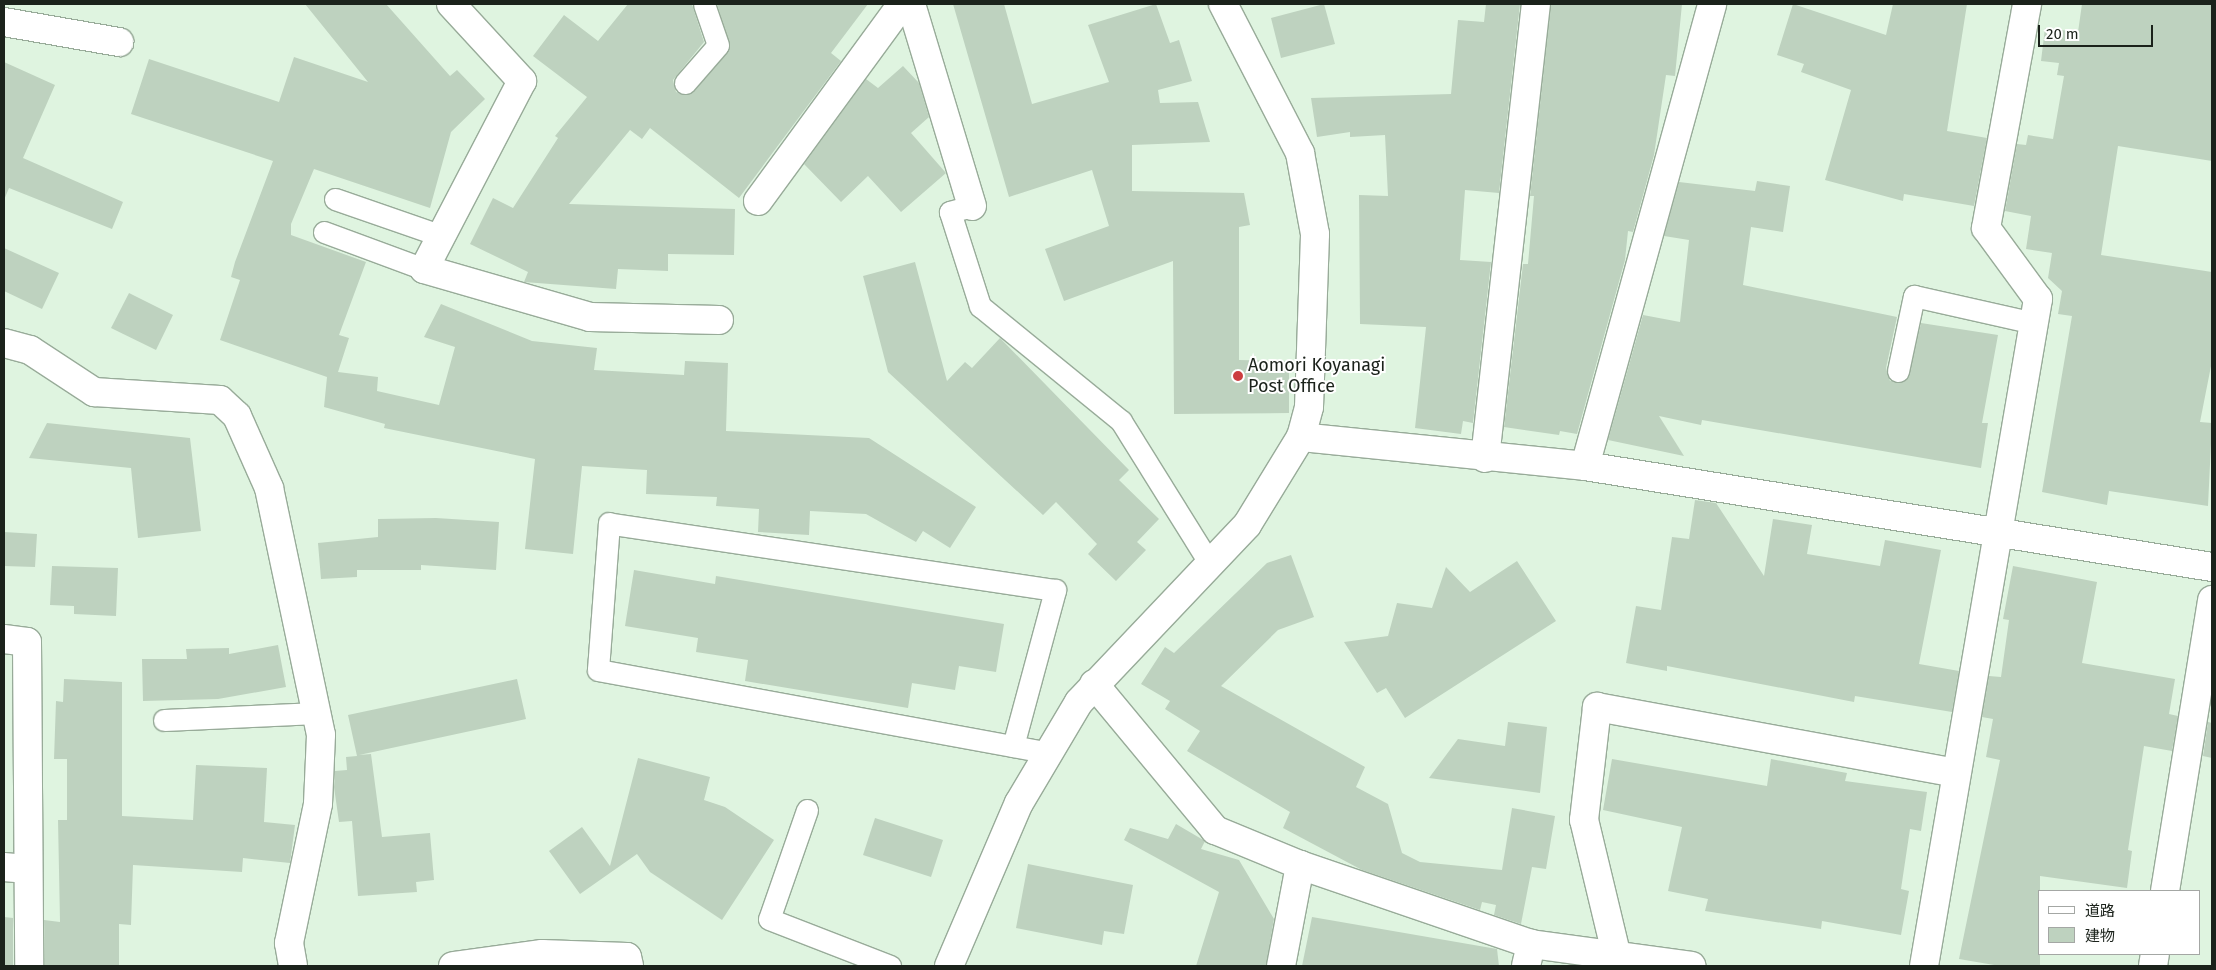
<!DOCTYPE html>
<meta charset="utf-8">
<style>
body{margin:0}
#map{position:relative;width:2216px;height:970px;overflow:hidden;background:#dff4e0;font-family:"Fira Sans","Noto Sans JP",sans-serif}
div>[style]{position:absolute}
[style*='--x']{left:calc(var(--x)*1px);top:calc(var(--y)*1px);width:calc(var(--w)*1px);rotate:calc(var(--a)*1deg)}
.building>*{inset:0;background:#bed2bf}
.roads{filter:drop-shadow(1px 0 #98ab99) drop-shadow(-1px 0 #98ab99) drop-shadow(0 1px #98ab99) drop-shadow(0 -1px #98ab99)}
.lane>*{height:21px;margin:-10.5px;padding:0 10.5px;transform-origin:10.5px;border-radius:10.5px;background:#fff}
.street>*{height:28px;margin:-14px;padding:0 14px;transform-origin:14px;border-radius:14px;background:#fff}
.dots>*{width:14px;height:14px;translate:-50% -50%;box-sizing:border-box;border:2px solid #fff;border-radius:50%}
span{translate:-50% -50%;white-space:nowrap;text-align:center;line-height:1.15;-webkit-text-stroke:4px #fff;paint-order:stroke}
.poi-label{font-size:18px;color:#1b221b}
.left{translate:0 -50%;text-align:left}
.frame{position:absolute;inset:0;border:5px solid #1b221b;pointer-events:none}
.legend{position:absolute;left:2038px;top:890px;width:162px;height:65px;box-sizing:border-box;background:#fff;border:1px solid #a4a7a4;margin:0;padding:6px 9px;list-style:none;font-size:15px;color:#1b221b}
.legend li{display:flex;align-items:center;gap:10px;height:25px}
.legend b{width:25px;border:1px solid #a4a7a4}
.scale{position:absolute;left:2038px;top:25px;width:115px;height:22px;box-sizing:border-box;border:2px solid #1b221b;border-top:0;padding-left:6px;font-size:15px;line-height:18px;white-space:nowrap;color:#1b221b;-webkit-text-stroke:4px #fff;paint-order:stroke}
</style>
<div id="map">
<div class="building">
<i style="clip-path:polygon(305px 4px,386px 4px,450px 76px,457px 70px,485px 99px,451px 132px,430px 208px,314px 169px,291px 224px,291px 235px,366px 262px,339px 335px,349px 338px,338px 372px,378px 377px,377px 391px,439px 405px,455px 347px,424px 337px,441px 304px,532px 341px,597px 348px,594px 370px,684px 375px,685px 361px,728px 363px,726px 431px,869px 438px,976px 507px,950px 548px,923px 531px,916px 542px,866px 514px,810px 511px,809px 535px,758px 532px,759px 509px,716px 506px,717px 497px,646px 494px,647px 470px,582px 466px,573px 554px,525px 549px,535px 459px,384px 428px,385px 424px,324px 407px,327px 377px,220px 340px,240px 280px,231px 277px,235px 262px,273px 161px,131px 114px,149px 59px,279px 102px,294px 57px,368px 82px)"></i>
<i style="clip-path:polygon(628px 4px,692px 4px,704px 42px,673px 80px,676px 92px,683px 95px,694px 91px,730px 48px,717px 4px,868px 4px,831px 53px,841px 61px,739px 198px,650px 128px,642px 139px,630px 130px,569px 204px,735px 209px,734px 255px,668px 254px,668px 271px,618px 269px,616px 289px,524px 282px,528px 272px,470px 244px,493px 198px,513px 208px,558px 138px,555px 136px,587px 97px,533px 56px,564px 15px,598px 41px)"></i>
<i style="clip-path:polygon(953px 4px,1004px 4px,1032px 104px,1109px 82px,1088px 25px,1156px 4px,1170px 43px,1179px 40px,1192px 81px,1158px 90px,1160px 103px,1198px 102px,1210px 142px,1132px 145px,1132px 191px,1244px 193px,1250px 225px,1239px 227px,1239px 360px,1289px 361px,1289px 413px,1174px 414px,1173px 261px,1064px 301px,1045px 249px,1109px 226px,1092px 170px,1009px 197px)"></i>
<i style="clip-path:polygon(1324px 4px,1335px 44px,1281px 58px,1271px 18px)"></i>
<i style="clip-path:polygon(1486px 4px,1520px 4px,1499px 193px,1465px 190px,1460px 260px,1491px 262px,1473px 423px,1463px 421px,1461px 434px,1415px 428px,1426px 327px,1360px 324px,1359px 195px,1388px 196px,1385px 135px,1350px 137px,1350px 132px,1317px 137px,1311px 98px,1451px 94px,1458px 20px,1484px 22px)"></i>
<i style="clip-path:polygon(1551px 4px,1682px 4px,1675px 76px,1666px 75px,1654px 155px,1633px 232px,1628px 231px,1625px 260px,1577px 434px,1560px 431px,1559px 435px,1504px 427px,1523px 264px,1528px 264px,1534px 196px,1530px 196px)"></i>
<i style="clip-path:polygon(1793px 4px,1886px 35px,1893px 4px,1967px 4px,1947px 131px,1987px 138px,1974px 206px,1904px 194px,1903px 201px,1825px 180px,1851px 90px,1801px 72px,1804px 64px,1777px 55px)"></i>
<i style="clip-path:polygon(2082px 4px,2212px 4px,2212px 161px,2118px 146px,2101px 255px,2212px 272px,2212px 361px,2200px 422px,2212px 423px,2208px 506px,2109px 491px,2107px 505px,2042px 492px,2072px 316px,2058px 314px,2062px 291px,2048px 278px,2052px 253px,2026px 249px,2031px 216px,2005px 211px,2017px 144px,2026px 145px,2028px 135px,2053px 139px,2064px 76px,2057px 75px,2059px 63px,2041px 61px,2045px 28px,2078px 32px)"></i>
<i style="clip-path:polygon(4px 62px,55px 85px,23px 158px,123px 202px,112px 229px,9px 188px,4px 200px)"></i>
<i style="clip-path:polygon(903px 66px,919px 83px,929px 117px,911px 133px,946px 173px,901px 212px,868px 176px,841px 202px,804px 164px,866px 79px,878px 88px)"></i>
<i style="clip-path:polygon(1757px 181px,1790px 186px,1783px 232px,1751px 227px,1743px 285px,1897px 317px,1886px 368px,1890px 381px,1908px 379px,1921px 323px,1998px 335px,1982px 423px,1988px 423px,1981px 468px,1702px 420px,1701px 425px,1659px 416px,1684px 456px,1608px 440px,1643px 315px,1680px 322px,1689px 240px,1664px 236px,1679px 182px,1755px 191px)"></i>
<i style="clip-path:polygon(4px 248px,59px 273px,42px 309px,4px 291px)"></i>
<i style="clip-path:polygon(915px 262px,947px 381px,965px 362px,972px 368px,1000px 338px,1129px 470px,1119px 480px,1159px 519px,1137px 542px,1146px 550px,1116px 581px,1088px 554px,1097px 544px,1056px 502px,1043px 515px,888px 372px,863px 276px)"></i>
<i style="clip-path:polygon(129px 293px,173px 315px,156px 350px,111px 328px)"></i>
<i style="clip-path:polygon(47px 423px,190px 438px,201px 531px,138px 538px,131px 468px,29px 458px)"></i>
<i style="clip-path:polygon(1695px 500px,1716px 503px,1764px 576px,1773px 519px,1812px 525px,1807px 554px,1880px 566px,1885px 540px,1941px 550px,1919px 664px,1959px 671px,1952px 712px,1855px 696px,1854px 702px,1667px 666px,1667px 671px,1626px 663px,1636px 606px,1661px 610px,1672px 537px,1689px 539px)"></i>
<i style="clip-path:polygon(436px 518px,499px 522px,496px 570px,421px 565px,421px 570px,357px 570px,357px 577px,321px 579px,318px 543px,378px 537px,378px 519px)"></i>
<i style="clip-path:polygon(4px 532px,37px 534px,35px 567px,4px 566px)"></i>
<i style="clip-path:polygon(1291px 555px,1314px 617px,1278px 630px,1221px 686px,1365px 767px,1356px 787px,1388px 804px,1402px 853px,1420px 862px,1502px 870px,1512px 808px,1555px 816px,1546px 869px,1532px 867px,1521px 924px,1494px 915px,1496px 905px,1482px 902px,1480px 910px,1362px 870px,1283px 828px,1290px 812px,1187px 751px,1200px 731px,1165px 709px,1170px 701px,1141px 684px,1165px 647px,1174px 653px,1267px 563px)"></i>
<i style="clip-path:polygon(1517px 561px,1556px 621px,1405px 718px,1386px 688px,1377px 693px,1344px 642px,1388px 636px,1397px 603px,1432px 608px,1446px 567px,1470px 592px)"></i>
<i style="clip-path:polygon(52px 566px,118px 568px,116px 616px,74px 614px,74px 606px,50px 605px)"></i>
<i style="clip-path:polygon(2013px 566px,2097px 582px,2082px 663px,2175px 679px,2169px 714px,2178px 716px,2172px 751px,2144px 746px,2128px 850px,2132px 851px,2127px 888px,2040px 876px,2040px 966px,2000px 966px,1959px 959px,2000px 760px,1986px 757px,1993px 719px,1982px 717px,1989px 676px,2001px 677px,2009px 620px,2003px 619px)"></i>
<i style="clip-path:polygon(634px 570px,715px 584px,716px 576px,1004px 624px,996px 672px,959px 666px,955px 690px,912px 683px,908px 708px,745px 681px,748px 660px,696px 652px,698px 638px,625px 626px)"></i>
<i style="clip-path:polygon(278px 645px,286px 687px,218px 699px,143px 701px,142px 659px,187px 659px,186px 649px,229px 648px,229px 654px)"></i>
<i style="clip-path:polygon(64px 679px,122px 682px,122px 816px,193px 820px,196px 765px,267px 768px,264px 822px,295px 825px,290px 863px,243px 858px,242px 872px,133px 865px,131px 925px,119px 924px,119px 966px,45px 966px,44px 920px,60px 922px,58px 820px,67px 820px,67px 759px,54px 759px,56px 701px,63px 702px)"></i>
<i style="clip-path:polygon(517px 679px,526px 719px,359px 755px,371px 754px,382px 837px,430px 833px,434px 880px,416px 882px,417px 892px,358px 896px,352px 821px,339px 822px,334px 787px,335px 771px,347px 770px,346px 757px,357px 756px,348px 715px)"></i>
<i style="clip-path:polygon(1508px 722px,1547px 727px,1540px 793px,1429px 778px,1458px 739px,1505px 746px)"></i>
<i style="clip-path:polygon(2208px 722px,2212px 723px,2212px 758px,2203px 756px)"></i>
<i style="clip-path:polygon(638px 758px,710px 777px,704px 800px,725px 807px,774px 840px,722px 920px,650px 872px,637px 854px,580px 894px,549px 851px,582px 827px,610px 866px)"></i>
<i style="clip-path:polygon(1612px 759px,1767px 786px,1771px 759px,1847px 773px,1845px 781px,1927px 792px,1921px 831px,1910px 829px,1901px 889px,1909px 891px,1901px 935px,1822px 921px,1821px 929px,1705px 911px,1708px 899px,1668px 891px,1682px 827px,1603px 810px)"></i>
<i style="clip-path:polygon(875px 818px,943px 840px,931px 877px,863px 855px)"></i>
<i style="clip-path:polygon(1176px 824px,1205px 841px,1201px 849px,1239px 860px,1274px 919px,1266px 966px,1196px 966px,1219px 892px,1124px 840px,1130px 828px,1168px 839px)"></i>
<i style="clip-path:polygon(1028px 864px,1133px 885px,1124px 934px,1104px 931px,1102px 945px,1016px 928px)"></i>
<i style="clip-path:polygon(4px 917px,13px 918px,13px 966px,4px 966px)"></i>
<i style="clip-path:polygon(1312px 917px,1497px 949px,1499px 966px,1302px 966px)"></i>
</div>
<div class="roads">
<div class="lane">
<i style="--x:685;--y:83;--w:50;--a:-49"></i>
<i style="--x:718;--y:45;--w:43;--a:-108.9"></i>
<i style="--x:335;--y:199;--w:113;--a:19.1"></i>
<i style="--x:972;--y:206;--w:23;--a:165"></i>
<i style="--x:950;--y:212;--w:99;--a:72.3"></i>
<i style="--x:980;--y:306;--w:182;--a:39.2"></i>
<i style="--x:1121;--y:421;--w:168;--a:58.1"></i>
<i style="--x:324;--y:232;--w:107;--a:20.3"></i>
<i style="--x:1898;--y:371;--w:77;--a:-78"></i>
<i style="--x:1914;--y:296;--w:123;--a:12.7"></i>
<i style="--x:164;--y:720;--w:153;--a:-2.6"></i>
<i style="--x:1013;--y:746;--w:162;--a:-74.9"></i>
<i style="--x:1055;--y:590;--w:451;--a:-171.5"></i>
<i style="--x:609;--y:523;--w:147;--a:94.3"></i>
<i style="--x:598;--y:670;--w:459;--a:10.4"></i>
<i style="--x:807;--y:810;--w:115;--a:109.2"></i>
<i style="--x:769;--y:919;--w:130;--a:21.2"></i>
</div>
<div class="street">
<i style="--x:451;--y:4;--w:105;--a:47.3"></i>
<i style="--x:522;--y:81;--w:212;--a:117.5"></i>
<i style="--x:424;--y:269;--w:173;--a:16.1"></i>
<i style="--x:590;--y:317;--w:129;--a:1.3"></i>
<i style="--x:911;--y:4;--w:211;--a:73.2"></i>
<i style="--x:4;--y:22;--w:117;--a:9.9"></i>
<i style="--x:758;--y:201;--w:244;--a:-53.8"></i>
<i style="--x:4;--y:343;--w:27;--a:15"></i>
<i style="--x:30;--y:350;--w:77;--a:33.3"></i>
<i style="--x:94;--y:392;--w:126;--a:3.6"></i>
<i style="--x:220;--y:400;--w:23;--a:43"></i>
<i style="--x:237;--y:416;--w:79;--a:66"></i>
<i style="--x:269;--y:488;--w:252;--a:78.1"></i>
<i style="--x:321;--y:735;--w:69;--a:92.5"></i>
<i style="--x:318;--y:804;--w:142;--a:101.8"></i>
<i style="--x:289;--y:943;--w:23;--a:80"></i>
<i style="--x:1301;--y:437;--w:285;--a:5.8"></i>
<i style="--x:1585;--y:466;--w:635;--a:9.15"></i>
<i style="--x:1485;--y:458;--w:457;--a:-83.6"></i>
<i style="--x:1585;--y:466;--w:479;--a:-74.6"></i>
<i style="--x:4;--y:639;--w:23;--a:7"></i>
<i style="--x:27;--y:642;--w:324;--a:89.6"></i>
<i style="--x:1094;--y:684;--w:190;--a:50.3"></i>
<i style="--x:1215;--y:830;--w:92;--a:22.4"></i>
<i style="--x:1300;--y:865;--w:244;--a:18.9"></i>
<i style="--x:1531;--y:944;--w:162;--a:7.8"></i>
<i style="--x:4;--y:867;--w:24;--a:5"></i>
<i style="--x:2165;--y:891;--w:295;--a:-80.8"></i>
<i style="--x:1616;--y:953;--w:137;--a:-103.5"></i>
<i style="--x:1584;--y:820;--w:114;--a:-83.4"></i>
<i style="--x:1597;--y:707;--w:365;--a:10.4"></i>
<i style="--x:453;--y:966;--w:90;--a:-7.7"></i>
<i style="--x:542;--y:954;--w:85;--a:2"></i>
<i style="--x:627;--y:957;--w:9;--a:77"></i>
<i style="--x:949;--y:966;--w:177;--a:-66.8"></i>
<i style="--x:1019;--y:803;--w:117;--a:-59.3"></i>
<i style="--x:1079;--y:702;--w:244;--a:-46.5"></i>
<i style="--x:1247;--y:525;--w:103;--a:-58.5"></i>
<i style="--x:1301;--y:437;--w:31;--a:-75"></i>
<i style="--x:1309;--y:407;--w:173;--a:-88"></i>
<i style="--x:1315;--y:234;--w:82;--a:-100.5"></i>
<i style="--x:1300;--y:153;--w:168;--a:-117.3"></i>
<i style="--x:1281;--y:966;--w:103;--a:-79.3"></i>
<i style="--x:1526;--y:966;--w:23;--a:-77"></i>
<i style="--x:1924;--y:966;--w:677;--a:-80.3"></i>
<i style="--x:2038;--y:299;--w:88;--a:-126.2"></i>
<i style="--x:1986;--y:228;--w:228;--a:-79.6"></i>
<i style="--x:2153;--y:966;--w:12;--a:-81"></i>
</div>
</div>
<div class="dots">
<i style="left:1238px;top:376px;background:#cc3d3f"></i>
</div>
<div class="poi-label">
<span class="left" style="left:1248px;top:376px">Aomori Koyanagi<br>Post Office</span>
</div>
<div class="frame"></div>
<ul class="legend">
<li><b style="height:6px;background:#fff"></b>道路</li>
<li><b style="height:14px;background:#bed2bf"></b>建物</li>
</ul>
<div class="scale">20 m</div>
</div>
